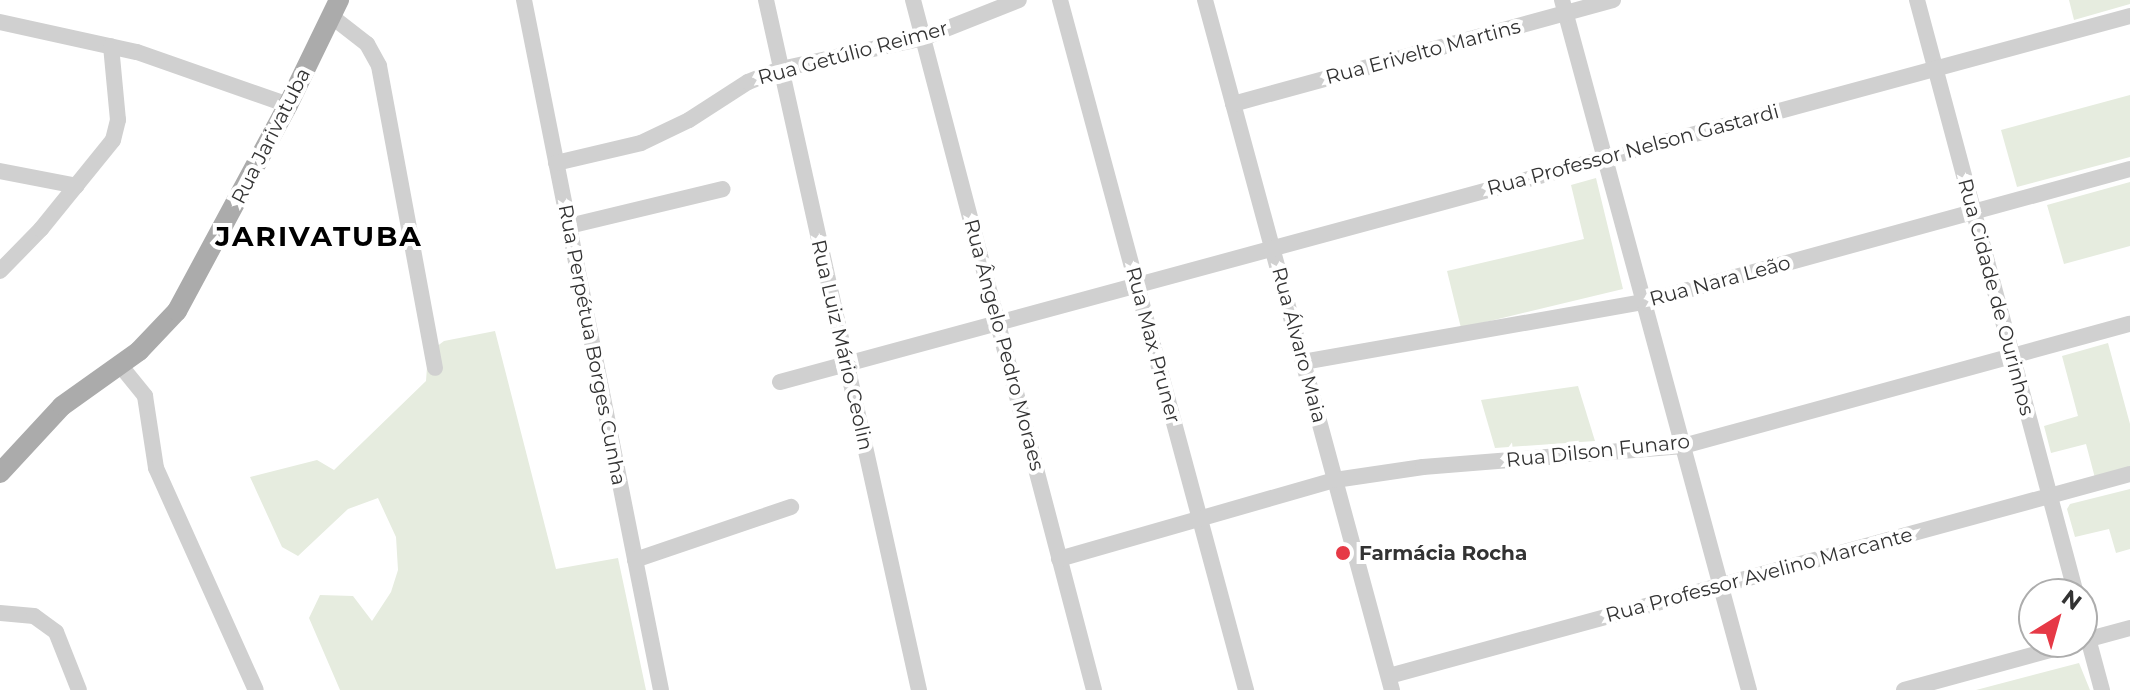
<!DOCTYPE html>
<meta charset="utf-8">
<style>
body{margin:0}
#map{position:relative;width:2130px;height:690px;overflow:hidden;background:#fff;font-family:Montserrat,sans-serif}
div>[style]{position:absolute}
[style*='--x']{left:calc(var(--x)*1px);top:calc(var(--y)*1px);width:calc(var(--w)*1px);rotate:calc(var(--a)*1deg)}
.green>*{inset:0;background:#e6ecdf}
.minor>*{height:16px;margin:-8px;padding:0 8px;transform-origin:8px;border-radius:8px;background:#d0d0d0}
.major>*{height:20px;margin:-10px;padding:0 10px;transform-origin:10px;border-radius:10px;background:#ababab}
.dots>*{width:22px;height:22px;translate:-50% -50%;box-sizing:border-box;border:4px solid #fff;border-radius:50%}
span{translate:-50% -50%;white-space:nowrap;text-align:center;line-height:1.15;-webkit-text-stroke:8px #fff;paint-order:stroke}
.street-label{font-size:20px;color:#333}
.poi-label{font-size:20px;color:#333;font-weight:700}
.left{translate:0 -50%;text-align:left}
.district-label{font-size:28px;color:#000;font-weight:700;letter-spacing:2px}
.north{position:absolute;left:2018px;top:578px;width:80px;height:80px;box-sizing:border-box;background:#fff;border:2px solid #adadad;border-radius:50%;rotate:37deg;font-size:22px;font-weight:700;line-height:32px;text-align:center;color:#333}
.north::after{content:'';display:block;margin:auto;width:28px;height:36px;background:#e63946;clip-path:polygon(50% 0,100% 100%,50% 72%,0 100%)}
</style>
<div id="map">
<div class="green">
<i style="clip-path:polygon(2069px 0,2130px 0,2130px 4px,2074px 20px)"></i>
<i style="clip-path:polygon(2130px 95px,2130px 157px,2017px 187px,2001px 130px)"></i>
<i style="clip-path:polygon(1596px 178px,1623px 289px,1461px 328px,1447px 271px,1584px 239px,1571px 185px)"></i>
<i style="clip-path:polygon(2130px 182px,2130px 246px,2064px 264px,2047px 205px)"></i>
<i style="clip-path:polygon(495px 331px,556px 569px,618px 558px,646px 690px,340px 690px,309px 618px,320px 595px,353px 596px,372px 621px,391px 592px,398px 570px,396px 537px,378px 498px,348px 509px,298px 556px,282px 547px,250px 477px,317px 460px,334px 470px,426px 381px,428px 353px,444px 341px)"></i>
<i style="clip-path:polygon(2108px 343px,2130px 424px,2130px 469px,2095px 478px,2086px 444px,2051px 453px,2044px 426px,2078px 416px,2062px 356px)"></i>
<i style="clip-path:polygon(1578px 386px,1595px 441px,1495px 448px,1481px 400px)"></i>
<i style="clip-path:polygon(2130px 489px,2130px 549px,2116px 553px,2109px 529px,2075px 537px,2067px 509px,2070px 504px)"></i>
<i style="clip-path:polygon(2079px 663px,2090px 690px,1976px 690px)"></i>
</div>
<div class="minor">
<i style="--x:524;--y:0;--w:703;--a:78.77"></i>
<i style="--x:766;--y:0;--w:707;--a:77.5"></i>
<i style="--x:913;--y:0;--w:713;--a:75.3"></i>
<i style="--x:1060;--y:0;--w:715;--a:74.91"></i>
<i style="--x:1205;--y:0;--w:715;--a:74.84"></i>
<i style="--x:1562;--y:0;--w:715;--a:74.84"></i>
<i style="--x:1917;--y:0;--w:615;--a:75.01"></i>
<i style="--x:331;--y:16;--w:46;--a:37.9"></i>
<i style="--x:367;--y:44;--w:25;--a:61"></i>
<i style="--x:379;--y:66;--w:307;--a:79.5"></i>
<i style="--x:0;--y:22;--w:140;--a:12.4"></i>
<i style="--x:137;--y:52;--w:160;--a:19.3"></i>
<i style="--x:1233;--y:104;--w:394;--a:-15.3"></i>
<i style="--x:556;--y:163;--w:87;--a:-13.2"></i>
<i style="--x:641;--y:143;--w:53;--a:-25.6"></i>
<i style="--x:689;--y:120;--w:70;--a:-32.8"></i>
<i style="--x:748;--y:82;--w:35;--a:-22"></i>
<i style="--x:781;--y:69;--w:145;--a:-12.3"></i>
<i style="--x:923;--y:38;--w:103;--a:-21.6"></i>
<i style="--x:0;--y:171;--w:78;--a:11"></i>
<i style="--x:569;--y:226;--w:158;--a:-13.5"></i>
<i style="--x:0;--y:271;--w:59;--a:-45.7"></i>
<i style="--x:41;--y:229;--w:114;--a:-51"></i>
<i style="--x:113;--y:140;--w:21;--a:-76"></i>
<i style="--x:118;--y:120;--w:74;--a:-95.4"></i>
<i style="--x:1303;--y:362;--w:346;--a:-10"></i>
<i style="--x:1644;--y:302;--w:504;--a:-15.3"></i>
<i style="--x:120;--y:365;--w:40;--a:51"></i>
<i style="--x:145;--y:396;--w:73;--a:81.3"></i>
<i style="--x:156;--y:468;--w:243;--a:65.8"></i>
<i style="--x:780;--y:382;--w:1399;--a:-15.17"></i>
<i style="--x:1059;--y:559;--w:287;--a:-16"></i>
<i style="--x:1335;--y:480;--w:89;--a:-8.4"></i>
<i style="--x:1423;--y:467;--w:261;--a:-4.6"></i>
<i style="--x:1683;--y:446;--w:463;--a:-15.3"></i>
<i style="--x:635;--y:560;--w:165;--a:-18.8"></i>
<i style="--x:0;--y:613;--w:34;--a:5"></i>
<i style="--x:34;--y:616;--w:27;--a:36"></i>
<i style="--x:56;--y:632;--w:62;--a:68.4"></i>
<i style="--x:2082;--y:616;--w:77;--a:74.9"></i>
<i style="--x:2082;--y:641;--w:50;--a:-15.2"></i>
<i style="--x:1389;--y:676;--w:768;--a:-15.25"></i>
<i style="--x:1904;--y:690;--w:182;--a:-15.3"></i>
</div>
<div class="major">
<i style="--x:0;--y:473;--w:91;--a:-47.2"></i>
<i style="--x:62;--y:406;--w:95;--a:-35.5"></i>
<i style="--x:139;--y:351;--w:55;--a:-46.5"></i>
<i style="--x:177;--y:311;--w:234;--a:-61.7"></i>
<i style="--x:288;--y:105;--w:117;--a:-64.1"></i>
</div>
<div class="dots">
<i style="left:1343px;top:553px;background:#e63946"></i>
</div>
<div class="street-label">
<span style="left:1423px;top:52px;rotate:-15deg">Rua Erivelto Martins</span>
<span style="left:853px;top:53px;rotate:-15deg">Rua Getúlio Reimer</span>
<span style="left:271px;top:136px;rotate:-63deg">Rua Jarivatuba</span>
<span style="left:1633px;top:150px;rotate:-15deg">Rua Professor Nelson Gastardi</span>
<span style="left:1720px;top:281px;rotate:-15deg">Rua Nara Leão</span>
<span style="left:1996px;top:297px;rotate:75deg">Rua Cidade de Ourinhos</span>
<span style="left:592px;top:345px;rotate:79deg">Rua Perpétua Borges Cunha</span>
<span style="left:842px;top:345px;rotate:77deg">Rua Luiz Mário Ceolin</span>
<span style="left:1004px;top:345px;rotate:75deg">Rua Ângelo Pedro Moraes</span>
<span style="left:1153px;top:345px;rotate:75deg">Rua Max Pruner</span>
<span style="left:1299px;top:345px;rotate:75deg">Rua Álvaro Maia</span>
<span style="left:1598px;top:451px;rotate:-6deg">Rua Dilson Funaro</span>
<span style="left:1759px;top:575px;rotate:-15deg">Rua Professor Avelino Marcante</span>
</div>
<div class="poi-label">
<span class="left" style="left:1359px;top:553px">Farmácia Rocha</span>
</div>
<div class="district-label">
<span style="left:319px;top:236px">JARIVATUBA</span>
</div>
<div class="north">N</div>
</div>
